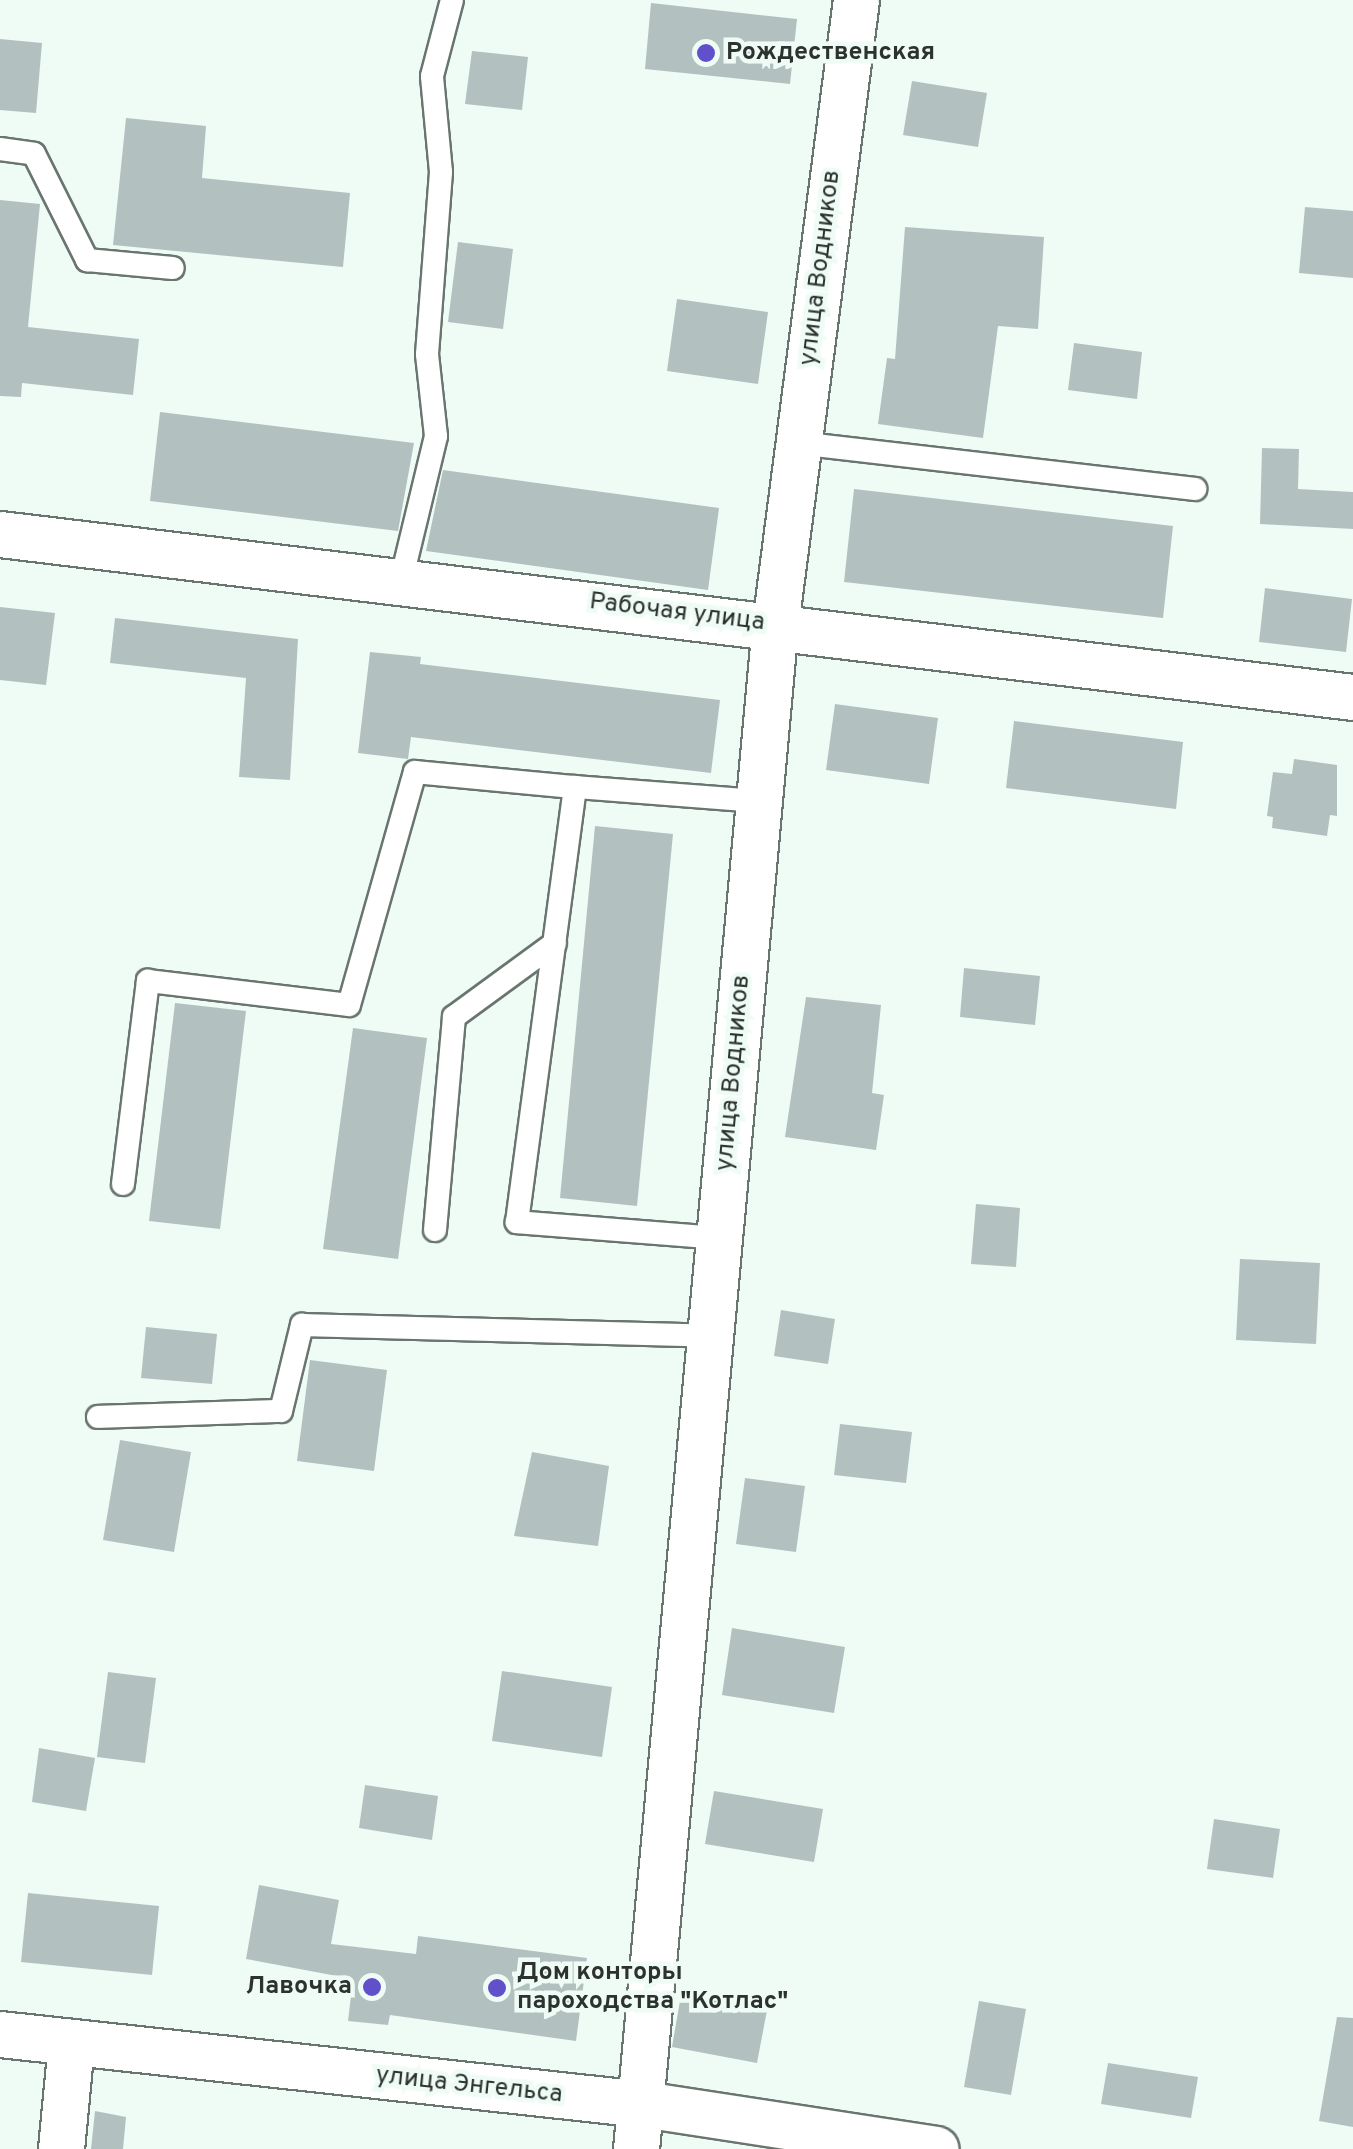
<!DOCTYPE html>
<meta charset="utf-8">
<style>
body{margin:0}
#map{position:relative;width:1353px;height:2149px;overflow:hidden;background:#eefcf5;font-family:Overpass,sans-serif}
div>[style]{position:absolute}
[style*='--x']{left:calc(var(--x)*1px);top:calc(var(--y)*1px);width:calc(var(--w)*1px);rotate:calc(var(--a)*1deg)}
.building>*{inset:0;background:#b2c1c0}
.roads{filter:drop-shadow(2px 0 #69756f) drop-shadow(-2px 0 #69756f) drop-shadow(0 2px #69756f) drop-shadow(0 -2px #69756f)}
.service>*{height:22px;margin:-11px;padding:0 11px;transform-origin:11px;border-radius:11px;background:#fff}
.minor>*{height:45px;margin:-22.5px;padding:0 22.5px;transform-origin:22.5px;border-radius:22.5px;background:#fff}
.dots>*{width:28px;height:28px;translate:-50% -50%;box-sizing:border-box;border:5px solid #eefcf5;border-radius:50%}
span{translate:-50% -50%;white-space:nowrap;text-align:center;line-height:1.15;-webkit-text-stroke:9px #eefcf5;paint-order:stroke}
.poi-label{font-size:25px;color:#2d3230;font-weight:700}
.left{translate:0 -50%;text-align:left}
.right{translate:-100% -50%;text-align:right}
.street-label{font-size:25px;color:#2d3230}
</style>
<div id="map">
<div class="building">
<i style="clip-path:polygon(651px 3px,797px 19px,790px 84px,645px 69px)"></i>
<i style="clip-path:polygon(0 39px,42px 43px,36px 113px,0 110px)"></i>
<i style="clip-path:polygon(472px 51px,528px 57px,522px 110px,465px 104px)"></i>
<i style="clip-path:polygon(912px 81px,987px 93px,978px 147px,903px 135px)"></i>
<i style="clip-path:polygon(126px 118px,206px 126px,202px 178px,350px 193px,343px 267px,113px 245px)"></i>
<i style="clip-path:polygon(0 200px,40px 204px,28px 327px,139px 339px,133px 395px,22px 383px,21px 397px,0 396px)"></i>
<i style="clip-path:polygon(1305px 207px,1353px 211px,1353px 278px,1299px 273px)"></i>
<i style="clip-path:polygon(905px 227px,1044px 237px,1038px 329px,998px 326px,983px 438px,878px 424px,887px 358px,895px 359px)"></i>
<i style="clip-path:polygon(458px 242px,513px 249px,503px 329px,448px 322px)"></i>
<i style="clip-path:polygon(677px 299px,768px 312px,758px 384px,667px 371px)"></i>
<i style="clip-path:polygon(1074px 343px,1142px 352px,1137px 399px,1068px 390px)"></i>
<i style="clip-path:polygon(160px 412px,414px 443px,398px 531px,150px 501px)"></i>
<i style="clip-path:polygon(1262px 448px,1299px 449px,1298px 489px,1353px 492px,1353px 529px,1260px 524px)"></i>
<i style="clip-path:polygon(443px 470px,719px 508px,708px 590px,426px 551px)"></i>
<i style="clip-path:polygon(854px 489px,1173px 526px,1163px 618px,844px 582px)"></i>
<i style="clip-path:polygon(1265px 588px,1352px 599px,1346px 652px,1259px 642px)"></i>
<i style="clip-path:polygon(0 607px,55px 613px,46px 685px,0 680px)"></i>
<i style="clip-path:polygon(115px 618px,298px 639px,290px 780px,239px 777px,246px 678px,110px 663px)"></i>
<i style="clip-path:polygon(370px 652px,421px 657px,420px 664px,720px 700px,711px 773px,411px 737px,408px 759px,358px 753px)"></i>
<i style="clip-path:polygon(835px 704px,938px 718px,929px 784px,826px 770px)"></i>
<i style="clip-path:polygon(1014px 721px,1183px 742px,1176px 809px,1006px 788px)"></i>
<i style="clip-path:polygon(1294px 759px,1337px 765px,1337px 816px,1330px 815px,1327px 836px,1272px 828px,1273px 817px,1267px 816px,1273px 772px,1292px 774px)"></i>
<i style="clip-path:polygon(595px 826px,673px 834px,637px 1206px,560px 1198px)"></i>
<i style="clip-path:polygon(964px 968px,1040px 976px,1035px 1025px,960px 1017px)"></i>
<i style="clip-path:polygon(806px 997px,881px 1005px,872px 1093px,884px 1095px,876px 1150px,785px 1137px)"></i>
<i style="clip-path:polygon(175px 1003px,246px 1011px,220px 1229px,149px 1221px)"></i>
<i style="clip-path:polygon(353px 1028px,427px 1038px,398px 1259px,323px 1249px)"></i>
<i style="clip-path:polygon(976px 1204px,1020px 1208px,1016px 1267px,971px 1264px)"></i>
<i style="clip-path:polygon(1240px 1259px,1320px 1263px,1316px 1344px,1236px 1340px)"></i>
<i style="clip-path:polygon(781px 1310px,835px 1319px,828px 1364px,774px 1356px)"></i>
<i style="clip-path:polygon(146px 1327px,217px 1334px,212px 1384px,141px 1378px)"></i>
<i style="clip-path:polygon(310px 1360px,387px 1370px,374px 1471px,297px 1461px)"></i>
<i style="clip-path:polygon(840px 1424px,912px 1432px,906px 1483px,834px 1475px)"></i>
<i style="clip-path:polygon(120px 1440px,191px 1452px,174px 1552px,103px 1540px)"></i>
<i style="clip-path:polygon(532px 1452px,609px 1466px,598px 1546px,514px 1536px)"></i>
<i style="clip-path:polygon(745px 1478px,805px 1486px,796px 1552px,736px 1544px)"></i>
<i style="clip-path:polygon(732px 1628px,845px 1647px,834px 1713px,722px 1695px)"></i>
<i style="clip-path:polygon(502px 1671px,612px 1687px,602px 1757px,492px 1741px)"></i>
<i style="clip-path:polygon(108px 1672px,156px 1678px,145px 1763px,97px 1757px)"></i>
<i style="clip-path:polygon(39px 1748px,95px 1758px,86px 1811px,32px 1802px)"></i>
<i style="clip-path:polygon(365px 1785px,438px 1796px,432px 1840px,359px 1828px)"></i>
<i style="clip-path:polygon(714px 1791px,823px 1809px,814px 1862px,705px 1844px)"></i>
<i style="clip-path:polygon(1214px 1819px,1280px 1829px,1273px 1878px,1207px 1869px)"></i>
<i style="clip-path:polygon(259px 1885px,339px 1900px,331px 1944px,416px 1954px,418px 1936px,587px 1958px,576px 2041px,390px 2015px,388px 2025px,348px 2021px,353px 1979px,246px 1959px)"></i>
<i style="clip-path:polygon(28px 1893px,159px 1906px,152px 1975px,21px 1962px)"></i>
<i style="clip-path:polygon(682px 1989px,768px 2005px,757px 2063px,672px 2047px)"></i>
<i style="clip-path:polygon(979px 2001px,1026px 2009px,1011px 2095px,964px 2087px)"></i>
<i style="clip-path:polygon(1337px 2017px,1353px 2018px,1353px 2127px,1319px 2121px)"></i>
<i style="clip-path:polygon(1108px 2063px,1198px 2077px,1191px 2118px,1101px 2104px)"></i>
<i style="clip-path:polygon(95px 2111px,126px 2117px,123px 2149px,91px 2149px)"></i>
</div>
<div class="roads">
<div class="service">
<i style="--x:0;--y:149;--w:34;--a:8"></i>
<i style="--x:34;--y:154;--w:119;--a:63.4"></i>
<i style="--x:87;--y:260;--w:86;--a:5.3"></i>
<i style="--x:798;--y:443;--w:400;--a:6.6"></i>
<i style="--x:401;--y:581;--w:149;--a:-76.4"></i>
<i style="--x:436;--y:436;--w:82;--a:-96.3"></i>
<i style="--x:427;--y:354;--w:183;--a:-85.6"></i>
<i style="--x:441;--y:172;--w:96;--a:-95.4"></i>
<i style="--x:432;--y:76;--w:79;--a:-75.3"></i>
<i style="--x:123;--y:1184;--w:205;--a:-83"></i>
<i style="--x:148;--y:981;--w:202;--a:6.8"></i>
<i style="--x:349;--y:1005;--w:242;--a:-74.2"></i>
<i style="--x:415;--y:772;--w:161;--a:5.4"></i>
<i style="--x:435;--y:1230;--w:214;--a:-84.9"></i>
<i style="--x:454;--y:1017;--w:125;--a:-36.2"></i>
<i style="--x:719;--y:1238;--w:203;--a:-175.5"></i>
<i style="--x:517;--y:1222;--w:439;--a:-82.4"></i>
<i style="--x:575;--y:787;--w:185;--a:4.4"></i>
<i style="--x:98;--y:1417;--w:183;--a:-1.9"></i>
<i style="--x:281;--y:1411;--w:89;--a:-76.3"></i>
<i style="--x:302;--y:1325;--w:409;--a:1.5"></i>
</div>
<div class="minor">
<i style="--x:0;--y:534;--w:1363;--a:6.87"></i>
<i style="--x:0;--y:2034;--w:646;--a:6.22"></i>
<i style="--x:642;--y:2104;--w:297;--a:8.7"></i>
<i style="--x:61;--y:2149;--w:105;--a:-84.6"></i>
<i style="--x:636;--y:2149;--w:1530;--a:-84.79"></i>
<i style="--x:775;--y:625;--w:630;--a:-82.62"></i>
</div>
</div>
<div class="dots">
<i style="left:706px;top:53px;background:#6050c9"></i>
<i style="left:372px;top:1987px;background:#6050c9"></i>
<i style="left:497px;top:1988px;background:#6050c9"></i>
</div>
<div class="poi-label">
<span class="left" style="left:726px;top:53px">Рождественская</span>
<span class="left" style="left:517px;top:1988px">Дом конторы<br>пароходства "Котлас"</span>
<span class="right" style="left:352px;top:1987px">Лавочка</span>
</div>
<div class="street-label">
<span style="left:821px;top:268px;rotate:-83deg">улица Водников</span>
<span style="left:677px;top:613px;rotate:7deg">Рабочая улица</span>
<span style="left:734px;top:1073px;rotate:-85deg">улица Водников</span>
<span style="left:469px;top:2086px;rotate:6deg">улица Энгельса</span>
</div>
</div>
